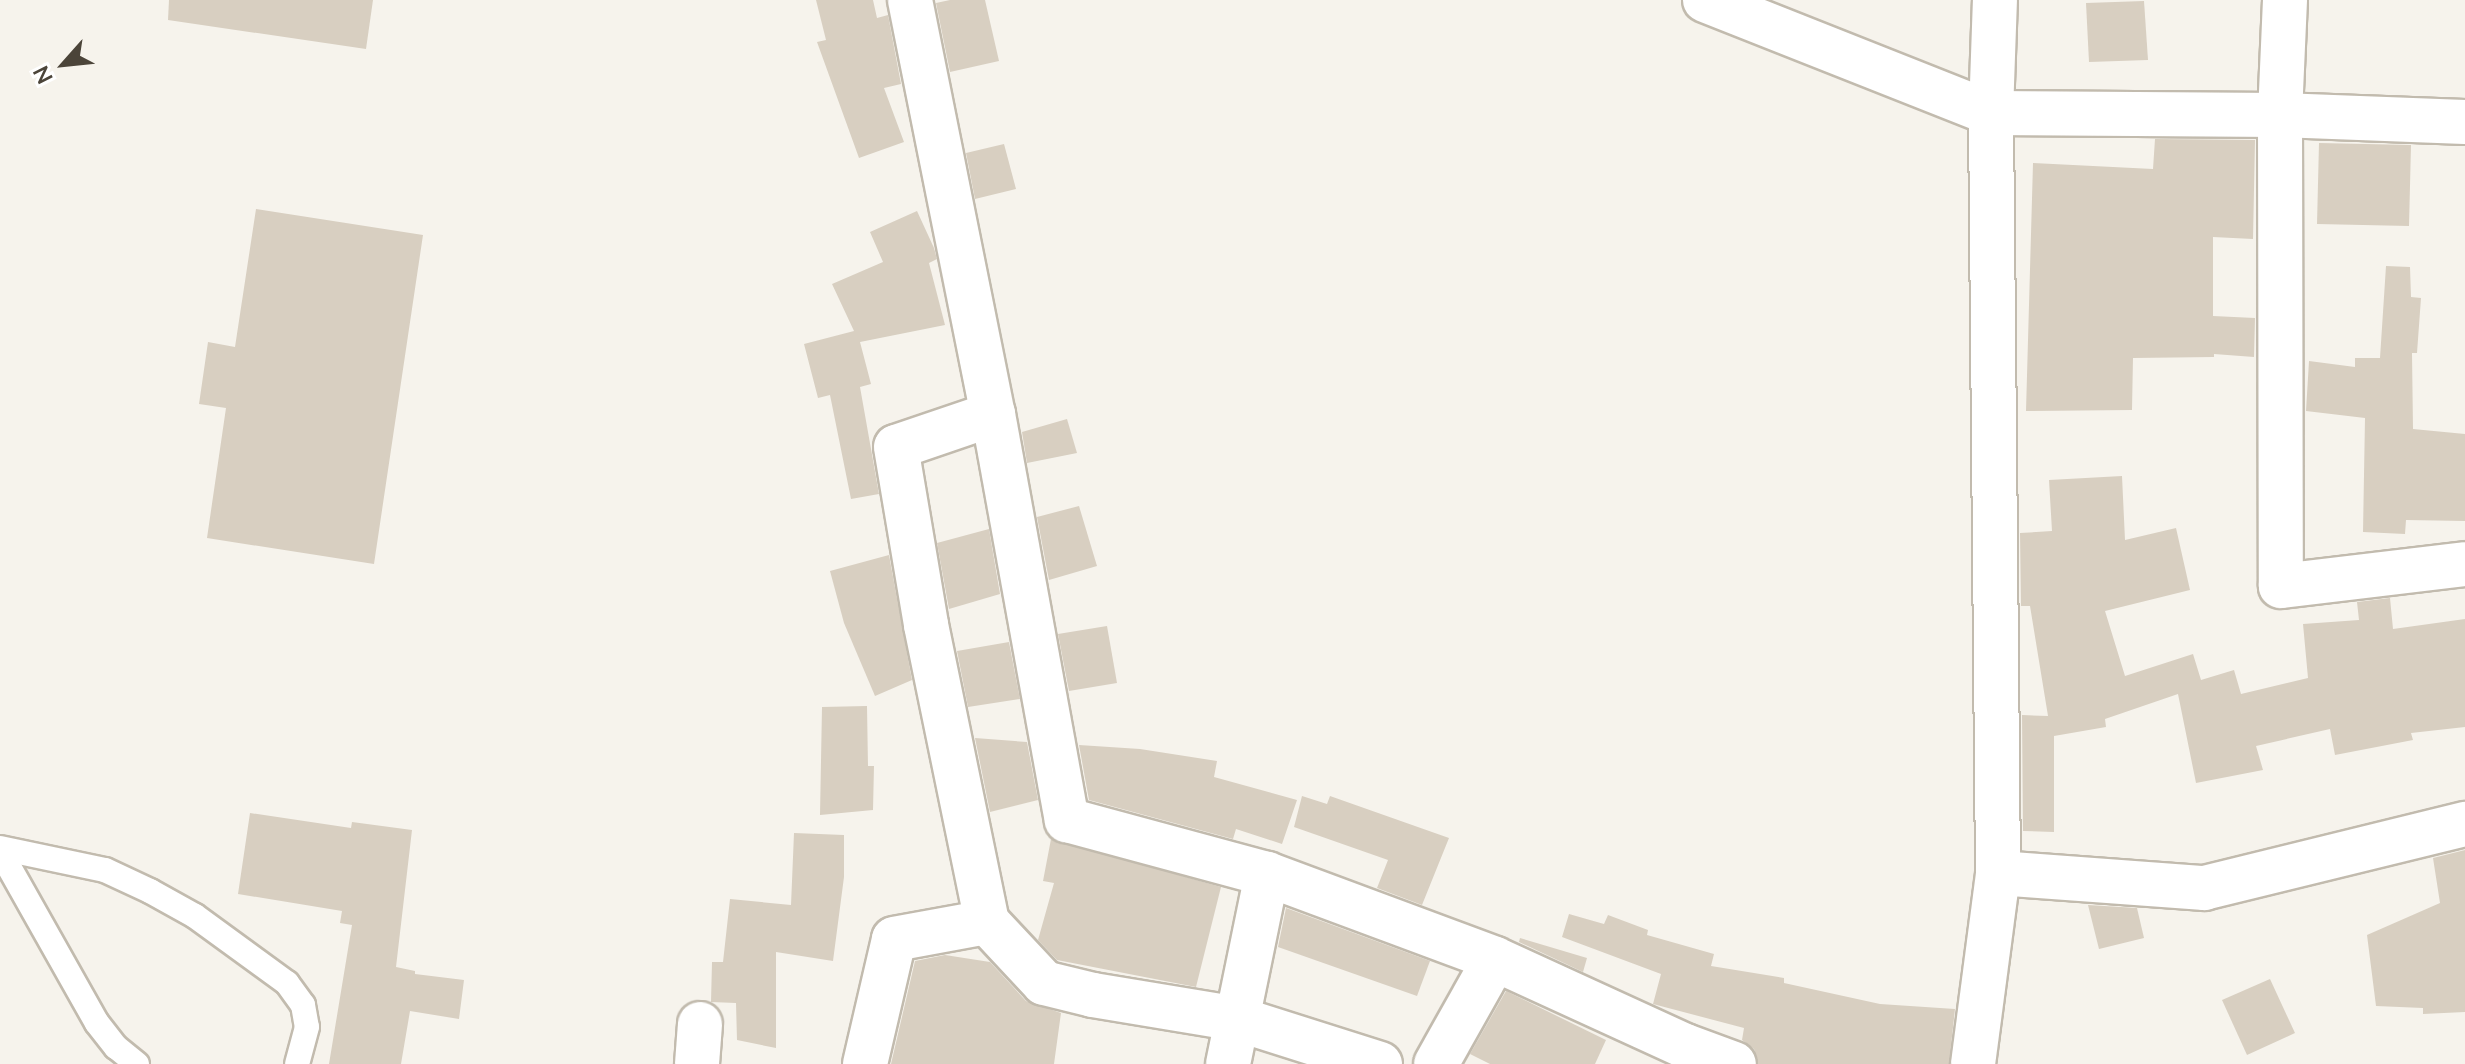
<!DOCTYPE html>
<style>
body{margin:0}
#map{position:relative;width:2465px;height:1064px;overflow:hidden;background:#f6f3ec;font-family:Mulish,sans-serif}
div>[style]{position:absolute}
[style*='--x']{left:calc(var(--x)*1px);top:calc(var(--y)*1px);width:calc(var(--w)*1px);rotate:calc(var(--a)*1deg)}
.building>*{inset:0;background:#d8cfc1}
.roads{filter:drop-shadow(2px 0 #c2bbae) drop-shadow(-2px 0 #c2bbae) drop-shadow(0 2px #c2bbae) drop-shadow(0 -2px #c2bbae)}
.lane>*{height:24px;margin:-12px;padding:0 12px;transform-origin:12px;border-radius:12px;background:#fff}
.street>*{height:44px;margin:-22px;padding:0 22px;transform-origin:22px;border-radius:22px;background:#fff}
span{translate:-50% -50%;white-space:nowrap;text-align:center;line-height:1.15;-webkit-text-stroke:6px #fff;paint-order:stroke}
.north{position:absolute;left:24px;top:24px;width:80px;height:80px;-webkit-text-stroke:6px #fff;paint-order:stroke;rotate:243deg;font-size:22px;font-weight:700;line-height:32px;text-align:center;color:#4b4439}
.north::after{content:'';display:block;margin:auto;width:28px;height:36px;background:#4b4439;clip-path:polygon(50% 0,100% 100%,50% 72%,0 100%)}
</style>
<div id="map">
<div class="building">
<i style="clip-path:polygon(169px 0,373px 0,366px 49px,168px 20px)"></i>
<i style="clip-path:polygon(816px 0,873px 0,877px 18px,888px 15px,901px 84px,884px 88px,904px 142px,859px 158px,817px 42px,826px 40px)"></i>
<i style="clip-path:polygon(950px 0,985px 0,999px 61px,950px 72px,936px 3px)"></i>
<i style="clip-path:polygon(2144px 1px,2148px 60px,2089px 62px,2086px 3px)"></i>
<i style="clip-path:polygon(2155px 139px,2255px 140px,2253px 239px,2213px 237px,2213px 316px,2255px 318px,2254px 357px,2214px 354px,2214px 357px,2133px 358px,2132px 410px,2026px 411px,2033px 163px,2153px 169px)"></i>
<i style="clip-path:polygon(2319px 143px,2411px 145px,2409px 226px,2317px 224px)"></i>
<i style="clip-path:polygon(1004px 144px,1016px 189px,975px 199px,966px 153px)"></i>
<i style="clip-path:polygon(256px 209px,423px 235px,374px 564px,207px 538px,226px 408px,199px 404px,208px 342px,235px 347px)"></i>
<i style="clip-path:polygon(917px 211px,934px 248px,937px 259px,929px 263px,945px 325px,860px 342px,871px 384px,860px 387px,879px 494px,851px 499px,830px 395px,818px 398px,804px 344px,854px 331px,832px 284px,883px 262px,870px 232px)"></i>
<i style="clip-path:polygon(2386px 266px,2410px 267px,2411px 297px,2421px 298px,2417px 353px,2412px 353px,2413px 429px,2465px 434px,2465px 521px,2406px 520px,2405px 534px,2363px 532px,2365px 418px,2306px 411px,2309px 361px,2355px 367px,2355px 358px,2380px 358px)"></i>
<i style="clip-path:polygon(1067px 419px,1077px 453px,1027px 463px,1022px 432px)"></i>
<i style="clip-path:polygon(2122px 476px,2125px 540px,2176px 528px,2190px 590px,2105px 611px,2125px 676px,2193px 654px,2201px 680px,2234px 670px,2241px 694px,2308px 678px,2303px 624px,2359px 620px,2357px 602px,2390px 598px,2393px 629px,2465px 619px,2465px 727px,2411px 733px,2413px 740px,2335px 755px,2330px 729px,2256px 746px,2263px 770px,2196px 783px,2178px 694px,2105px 719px,2106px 727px,2054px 736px,2054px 832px,2023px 831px,2022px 715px,2048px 716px,2030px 606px,2021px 606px,2020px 533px,2052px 531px,2049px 480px)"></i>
<i style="clip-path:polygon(1079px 506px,1097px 566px,1049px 580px,1037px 517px)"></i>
<i style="clip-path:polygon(989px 529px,1000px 594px,949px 609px,937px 543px)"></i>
<i style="clip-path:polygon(889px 555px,912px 680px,875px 696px,844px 623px,830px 571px)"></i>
<i style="clip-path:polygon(1107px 626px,1117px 683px,1069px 691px,1058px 634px)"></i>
<i style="clip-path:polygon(1009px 642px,1020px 699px,968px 707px,957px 651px)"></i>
<i style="clip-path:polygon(867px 706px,868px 766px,874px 766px,873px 810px,820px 815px,822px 707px)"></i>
<i style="clip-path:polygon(975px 738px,1027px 742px,1038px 800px,990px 812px)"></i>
<i style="clip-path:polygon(1079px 745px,1140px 749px,1217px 761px,1214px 777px,1297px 800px,1282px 844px,1236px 829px,1233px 839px,1089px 800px)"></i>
<i style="clip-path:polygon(1302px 796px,1327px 804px,1330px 796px,1449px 838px,1422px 905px,1377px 888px,1388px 860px,1294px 827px)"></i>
<i style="clip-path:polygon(250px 813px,351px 828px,352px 822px,412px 830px,396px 967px,415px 971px,415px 974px,464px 980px,459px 1019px,410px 1011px,401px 1064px,329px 1064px,352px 925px,340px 923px,342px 911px,238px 894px)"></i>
<i style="clip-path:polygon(794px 833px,844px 835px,844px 877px,833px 961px,776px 952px,776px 1048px,737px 1040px,736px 1003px,711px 1002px,712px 962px,723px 962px,730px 899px,791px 905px)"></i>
<i style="clip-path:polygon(1051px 839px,1221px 887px,1196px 987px,1057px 960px,1038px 940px,1054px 883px,1043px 881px)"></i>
<i style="clip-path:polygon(2465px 850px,2465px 1012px,2423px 1014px,2423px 1008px,2376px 1006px,2367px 935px,2440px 903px,2433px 858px)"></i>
<i style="clip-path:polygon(2088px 905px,2137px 908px,2144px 938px,2099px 949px)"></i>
<i style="clip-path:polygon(1286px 908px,1430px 961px,1417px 996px,1278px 947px)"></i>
<i style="clip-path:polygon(1569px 914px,1604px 924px,1608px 915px,1648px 930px,1647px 935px,1714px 954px,1711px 966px,1784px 978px,1784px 983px,1880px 1004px,1955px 1009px,1949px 1064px,1758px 1064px,1754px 1049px,1742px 1040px,1744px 1028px,1653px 1004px,1661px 974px,1562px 937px)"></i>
<i style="clip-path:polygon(1520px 938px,1587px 958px,1583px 972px,1519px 942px)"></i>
<i style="clip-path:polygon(945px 955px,990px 962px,1026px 1001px,1061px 1013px,1054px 1064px,891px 1064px,915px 961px)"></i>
<i style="clip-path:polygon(2270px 979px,2295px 1033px,2247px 1055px,2222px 1000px)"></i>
<i style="clip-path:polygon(1506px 991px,1606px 1040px,1595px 1064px,1490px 1064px,1470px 1054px)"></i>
</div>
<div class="roads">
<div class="lane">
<i style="--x:0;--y:848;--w:107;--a:11.8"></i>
<i style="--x:105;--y:870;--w:50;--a:25"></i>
<i style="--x:150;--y:891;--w:51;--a:29.1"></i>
<i style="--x:195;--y:916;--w:114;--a:36.1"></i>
<i style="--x:287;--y:983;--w:27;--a:54"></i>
<i style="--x:303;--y:1005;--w:22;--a:80"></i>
<i style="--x:307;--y:1027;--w:38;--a:105"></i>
<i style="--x:0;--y:851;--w:197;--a:60.6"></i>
<i style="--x:97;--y:1023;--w:31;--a:52"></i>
<i style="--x:116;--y:1047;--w:27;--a:39"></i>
</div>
<div class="street">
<i style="--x:910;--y:0;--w:422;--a:78.7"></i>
<i style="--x:993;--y:414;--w:413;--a:79.7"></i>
<i style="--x:1067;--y:820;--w:207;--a:15.1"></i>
<i style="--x:1267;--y:874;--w:243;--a:20.4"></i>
<i style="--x:1495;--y:959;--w:209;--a:24.6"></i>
<i style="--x:1685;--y:1046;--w:52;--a:20.2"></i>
<i style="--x:1705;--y:0;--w:308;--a:21.6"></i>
<i style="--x:1991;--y:113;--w:113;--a:-88"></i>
<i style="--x:2285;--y:0;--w:115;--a:92.5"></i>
<i style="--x:2280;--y:115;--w:471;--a:89.9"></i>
<i style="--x:2281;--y:586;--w:185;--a:-6.8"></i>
<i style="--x:993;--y:414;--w:102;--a:161.2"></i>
<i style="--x:896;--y:447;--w:181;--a:80.4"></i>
<i style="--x:926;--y:625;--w:303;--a:78.4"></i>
<i style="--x:987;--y:922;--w:83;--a:46.9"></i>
<i style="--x:1044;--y:983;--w:50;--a:13.8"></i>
<i style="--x:1093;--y:995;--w:147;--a:9.4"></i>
<i style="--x:1238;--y:1019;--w:149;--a:17.6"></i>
<i style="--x:1998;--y:873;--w:207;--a:4.2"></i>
<i style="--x:2204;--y:888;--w:269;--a:-13.8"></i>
<i style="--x:697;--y:1064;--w:40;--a:-85.7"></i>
<i style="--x:865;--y:1064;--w:128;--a:-76.9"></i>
<i style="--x:894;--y:939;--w:95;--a:-10.4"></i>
<i style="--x:1228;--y:1064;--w:194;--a:-78.4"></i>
<i style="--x:1436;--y:1064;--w:120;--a:-60.7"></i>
<i style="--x:1973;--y:1064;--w:193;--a:-82.5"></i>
<i style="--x:1998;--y:873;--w:760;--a:-90.53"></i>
<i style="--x:1991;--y:113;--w:289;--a:0.4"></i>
<i style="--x:2280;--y:115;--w:185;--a:2.2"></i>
</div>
</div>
<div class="north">N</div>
</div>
